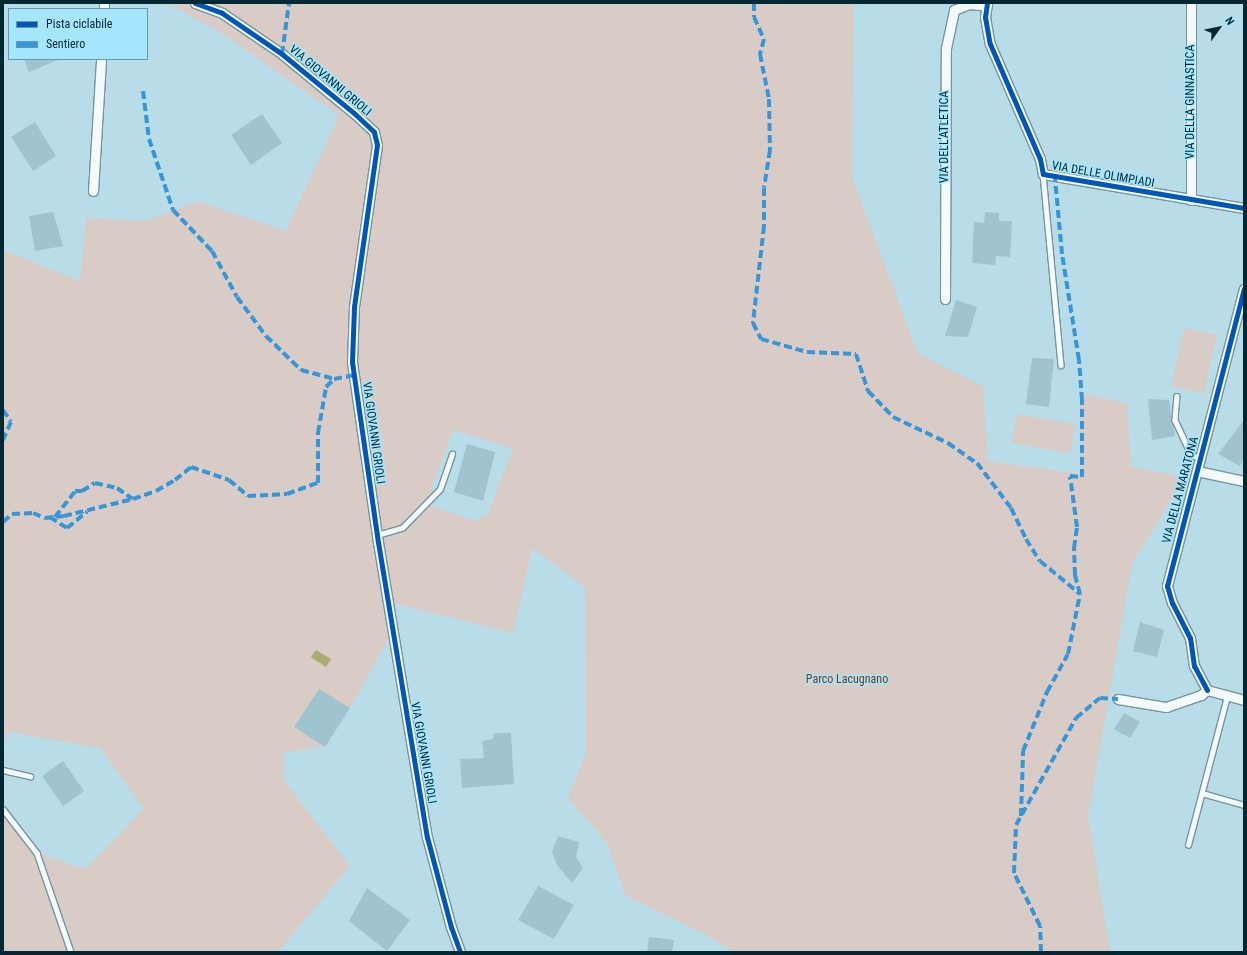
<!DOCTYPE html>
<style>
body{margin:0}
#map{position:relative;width:1247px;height:955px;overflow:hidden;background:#b9dce9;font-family:"Roboto Condensed",sans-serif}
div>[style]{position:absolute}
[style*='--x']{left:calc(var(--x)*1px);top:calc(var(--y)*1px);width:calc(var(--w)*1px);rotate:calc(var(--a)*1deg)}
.green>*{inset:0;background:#d9ccc6}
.water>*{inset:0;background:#a8ab76}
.building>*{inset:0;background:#9fc3cf}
.roads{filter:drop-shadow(1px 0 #77939d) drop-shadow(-1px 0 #77939d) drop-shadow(0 1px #77939d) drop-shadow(0 -1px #77939d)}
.service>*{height:4.5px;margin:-2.25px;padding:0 2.25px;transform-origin:2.25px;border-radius:2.25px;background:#f4fafc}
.minor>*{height:9px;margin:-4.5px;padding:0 4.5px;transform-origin:4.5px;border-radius:4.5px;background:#f4fafc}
.quiet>*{height:4px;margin-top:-2px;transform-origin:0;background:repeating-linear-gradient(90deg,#3696d8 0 8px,transparent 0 12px)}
.cycleway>*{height:5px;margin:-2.5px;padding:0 2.5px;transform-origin:2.5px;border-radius:2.5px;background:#0057b8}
span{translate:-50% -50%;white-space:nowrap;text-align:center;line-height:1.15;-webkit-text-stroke:3px #a5e6fd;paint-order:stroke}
.street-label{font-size:12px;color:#022833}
.park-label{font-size:12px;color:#7d3617}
.frame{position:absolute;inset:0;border:4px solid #022833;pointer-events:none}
.legend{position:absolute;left:8px;top:8px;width:140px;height:52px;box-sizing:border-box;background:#a5e6fd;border:1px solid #649aac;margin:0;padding:5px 7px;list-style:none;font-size:12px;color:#022833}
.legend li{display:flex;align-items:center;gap:8px;height:20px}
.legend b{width:20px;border:1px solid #649aac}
.north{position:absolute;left:1199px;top:8px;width:40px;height:40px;-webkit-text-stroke:3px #a5e6fd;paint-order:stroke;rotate:57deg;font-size:11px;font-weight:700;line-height:16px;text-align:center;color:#022833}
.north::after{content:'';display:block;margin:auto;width:14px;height:18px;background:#022833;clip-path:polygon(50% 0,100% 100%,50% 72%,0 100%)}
</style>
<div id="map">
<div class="green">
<i style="clip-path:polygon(evenodd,167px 3px,854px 3px,852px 177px,918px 354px,983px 386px,988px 461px,1081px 474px,1080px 393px,1127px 403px,1131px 467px,1185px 477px,1132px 564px,1088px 816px,1110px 952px,733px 952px,710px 937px,625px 895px,607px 843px,568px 798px,586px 753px,585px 587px,532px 548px,513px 633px,388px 602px,392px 632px,350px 708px,319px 689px,325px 747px,283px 753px,284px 780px,350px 866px,278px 952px,3px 952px,3px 805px,37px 853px,85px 869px,144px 809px,100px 748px,9px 732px,3px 743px,3px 250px,80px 281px,86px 218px,146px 221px,198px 201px,286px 231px,339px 115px,223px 34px,167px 3px,520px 429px,488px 514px,476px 521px,426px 504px,453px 430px,512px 448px,520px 429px)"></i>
<i style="clip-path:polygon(1184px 328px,1217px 335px,1204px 393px,1171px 386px)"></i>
<i style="clip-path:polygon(1017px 414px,1075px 424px,1070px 453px,1012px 443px)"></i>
</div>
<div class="water">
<i style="clip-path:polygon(316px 650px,331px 659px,326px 667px,311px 657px)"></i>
</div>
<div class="building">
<i style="clip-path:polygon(24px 59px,60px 59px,29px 72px)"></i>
<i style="clip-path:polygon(262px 114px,282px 143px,251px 165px,231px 135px)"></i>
<i style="clip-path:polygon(35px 122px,56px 156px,33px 171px,11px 137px)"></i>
<i style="clip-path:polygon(53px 212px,63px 246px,35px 251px,29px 216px)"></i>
<i style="clip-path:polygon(985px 212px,999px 213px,999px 221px,1012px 221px,1010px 257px,996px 256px,995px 265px,972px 263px,974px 222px,984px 223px)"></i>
<i style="clip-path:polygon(956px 300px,977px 307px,968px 337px,945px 336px)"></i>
<i style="clip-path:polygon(1032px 358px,1054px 359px,1049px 407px,1026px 404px)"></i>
<i style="clip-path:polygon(1148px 399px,1169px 400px,1175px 436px,1152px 440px)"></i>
<i style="clip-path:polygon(1244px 420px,1244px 460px,1240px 466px,1218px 454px)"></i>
<i style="clip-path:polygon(467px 444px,495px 452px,483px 501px,454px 492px)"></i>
<i style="clip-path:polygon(1140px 622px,1164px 630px,1157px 657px,1133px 651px)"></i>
<i style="clip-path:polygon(319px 689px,350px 708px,325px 747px,294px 727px)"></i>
<i style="clip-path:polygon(1124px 713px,1140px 722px,1130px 738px,1114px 729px)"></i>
<i style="clip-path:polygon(494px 733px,511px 733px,514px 784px,462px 788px,460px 759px,484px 758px,482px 741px,493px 739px)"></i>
<i style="clip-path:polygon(63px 761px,84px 791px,63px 806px,42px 776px)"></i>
<i style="clip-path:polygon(558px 836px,579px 842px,576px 857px,583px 868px,572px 883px,557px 865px,552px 852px)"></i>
<i style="clip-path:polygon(538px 886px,574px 905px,554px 939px,518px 920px)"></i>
<i style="clip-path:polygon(367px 888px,410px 920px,387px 951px,349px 921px)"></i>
<i style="clip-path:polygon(649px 937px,674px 940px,672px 952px,647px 952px)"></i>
</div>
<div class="roads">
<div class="service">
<i style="--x:1043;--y:174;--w:192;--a:84.6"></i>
<i style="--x:1177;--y:396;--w:24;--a:95"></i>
<i style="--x:1175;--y:420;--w:38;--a:65"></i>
<i style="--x:1191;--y:455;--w:9;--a:18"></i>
<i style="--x:377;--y:535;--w:26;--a:-16"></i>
<i style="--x:402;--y:528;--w:54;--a:-45.7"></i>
<i style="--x:440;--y:489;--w:37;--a:-71"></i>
<i style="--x:3;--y:770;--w:28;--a:13"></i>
<i style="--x:1202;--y:793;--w:44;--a:15.9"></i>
<i style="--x:3;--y:809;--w:56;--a:52.3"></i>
<i style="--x:37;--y:853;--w:105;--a:71"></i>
<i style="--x:1188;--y:845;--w:154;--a:-75.3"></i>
</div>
<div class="minor">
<i style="--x:195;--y:3;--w:29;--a:20"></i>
<i style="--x:222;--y:13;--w:73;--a:34.3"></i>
<i style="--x:282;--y:54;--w:94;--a:39.4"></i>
<i style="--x:355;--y:114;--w:26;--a:43"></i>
<i style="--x:374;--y:132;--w:13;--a:77"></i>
<i style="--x:377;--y:145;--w:164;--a:98.1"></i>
<i style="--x:354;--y:307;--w:55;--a:92.1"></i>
<i style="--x:352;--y:362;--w:182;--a:81.8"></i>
<i style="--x:378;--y:542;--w:299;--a:80.6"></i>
<i style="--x:427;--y:837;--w:93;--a:75.1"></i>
<i style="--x:451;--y:927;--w:27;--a:70"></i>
<i style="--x:987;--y:3;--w:14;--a:98"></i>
<i style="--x:985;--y:17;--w:27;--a:80"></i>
<i style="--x:990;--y:44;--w:125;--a:66.5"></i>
<i style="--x:1040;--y:159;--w:15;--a:79"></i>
<i style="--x:1043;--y:174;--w:204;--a:9.6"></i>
<i style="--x:1191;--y:3;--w:197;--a:90"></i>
<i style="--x:104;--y:9;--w:6;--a:-90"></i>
<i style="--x:93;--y:191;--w:132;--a:-86.5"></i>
<i style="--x:945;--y:299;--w:251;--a:-89.8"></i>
<i style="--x:946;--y:48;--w:39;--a:-78"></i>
<i style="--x:954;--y:10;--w:16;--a:-22"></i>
<i style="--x:969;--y:4;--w:18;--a:6"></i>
<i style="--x:1197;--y:471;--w:48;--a:12"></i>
<i style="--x:1207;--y:690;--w:27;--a:-118"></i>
<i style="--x:1194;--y:666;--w:28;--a:-98"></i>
<i style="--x:1190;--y:638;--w:39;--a:-117"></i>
<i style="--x:1172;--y:603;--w:18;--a:-106"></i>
<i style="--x:1167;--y:586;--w:307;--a:-75.5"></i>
<i style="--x:1207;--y:690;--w:38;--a:15"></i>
<i style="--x:1118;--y:699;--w:49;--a:9.5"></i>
<i style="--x:1166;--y:707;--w:37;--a:-19"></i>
<i style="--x:1201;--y:695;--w:8;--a:-40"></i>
</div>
</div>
<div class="quiet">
<i style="--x:754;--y:3;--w:14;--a:90"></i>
<i style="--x:754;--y:17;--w:24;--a:66"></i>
<i style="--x:764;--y:39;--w:16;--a:105"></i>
<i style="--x:760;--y:54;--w:46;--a:78.7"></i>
<i style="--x:769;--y:99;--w:51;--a:88.9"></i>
<i style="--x:770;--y:150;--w:38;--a:99"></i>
<i style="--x:764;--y:188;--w:38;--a:90"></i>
<i style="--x:764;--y:226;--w:98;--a:96.5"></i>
<i style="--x:753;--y:323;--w:18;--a:63"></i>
<i style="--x:761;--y:339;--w:48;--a:15.8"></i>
<i style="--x:807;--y:352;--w:49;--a:2.3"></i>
<i style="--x:856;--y:354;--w:39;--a:72"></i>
<i style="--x:868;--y:391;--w:36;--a:46"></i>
<i style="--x:893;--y:417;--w:61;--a:25.3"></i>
<i style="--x:948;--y:443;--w:35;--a:35"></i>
<i style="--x:977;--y:463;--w:56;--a:52.9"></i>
<i style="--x:1011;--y:508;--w:34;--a:64"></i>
<i style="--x:1026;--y:539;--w:26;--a:58"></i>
<i style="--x:1040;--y:561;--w:52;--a:39.5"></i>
<i style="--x:282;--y:54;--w:51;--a:-82.2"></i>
<i style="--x:143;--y:91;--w:48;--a:82.9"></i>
<i style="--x:149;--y:139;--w:75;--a:71.3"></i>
<i style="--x:173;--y:210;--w:57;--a:46.4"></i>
<i style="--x:212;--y:251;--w:52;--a:61.5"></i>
<i style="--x:237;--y:297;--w:49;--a:53.4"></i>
<i style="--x:266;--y:336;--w:49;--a:44.2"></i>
<i style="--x:301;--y:370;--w:34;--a:15"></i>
<i style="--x:3;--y:410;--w:14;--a:56"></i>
<i style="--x:11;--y:422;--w:20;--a:114"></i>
<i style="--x:50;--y:517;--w:20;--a:33"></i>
<i style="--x:67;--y:528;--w:26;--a:-39"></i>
<i style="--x:55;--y:517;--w:33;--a:-52"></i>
<i style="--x:75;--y:491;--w:7;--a:0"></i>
<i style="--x:82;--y:491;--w:15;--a:-32"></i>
<i style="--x:95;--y:483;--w:23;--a:13"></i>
<i style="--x:117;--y:488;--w:19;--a:35"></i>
<i style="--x:3;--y:522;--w:12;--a:-42"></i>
<i style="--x:12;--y:514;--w:21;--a:-3"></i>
<i style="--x:33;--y:513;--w:13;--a:23"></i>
<i style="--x:45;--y:518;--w:19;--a:-6"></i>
<i style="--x:64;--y:516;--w:71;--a:-13.8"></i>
<i style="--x:133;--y:499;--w:24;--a:-19"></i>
<i style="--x:156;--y:491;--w:22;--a:-30"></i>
<i style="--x:175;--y:480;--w:21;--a:-39"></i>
<i style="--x:191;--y:467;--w:40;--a:18.9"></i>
<i style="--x:229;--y:480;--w:25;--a:40"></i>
<i style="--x:248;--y:496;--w:39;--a:-3"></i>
<i style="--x:287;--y:494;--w:33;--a:-20"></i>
<i style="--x:318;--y:483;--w:50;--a:-90"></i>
<i style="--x:318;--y:433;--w:47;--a:-80.1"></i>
<i style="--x:326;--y:387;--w:11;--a:-45"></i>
<i style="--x:334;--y:379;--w:20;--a:-11"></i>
<i style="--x:1021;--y:816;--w:65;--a:-88.2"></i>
<i style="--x:1023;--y:751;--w:64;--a:-67.9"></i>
<i style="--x:1047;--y:692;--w:43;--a:-61.1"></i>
<i style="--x:1068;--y:654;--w:61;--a:-78.7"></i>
<i style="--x:1080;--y:594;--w:20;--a:-105"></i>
<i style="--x:1075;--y:575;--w:27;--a:-92"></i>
<i style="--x:1074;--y:548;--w:21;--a:-82"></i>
<i style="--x:1077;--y:527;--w:51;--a:-97.8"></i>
<i style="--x:1070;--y:476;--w:12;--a:5"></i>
<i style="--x:1082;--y:477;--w:77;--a:-90"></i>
<i style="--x:1082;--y:400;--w:40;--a:-94.3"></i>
<i style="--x:1079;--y:360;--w:107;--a:-99.1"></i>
<i style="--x:1062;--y:254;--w:76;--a:-95.3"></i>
<i style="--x:1041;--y:952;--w:26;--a:-92"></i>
<i style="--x:1040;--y:926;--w:59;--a:-116.1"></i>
<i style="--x:1014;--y:873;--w:48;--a:-87.6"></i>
<i style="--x:1016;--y:825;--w:123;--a:-60.7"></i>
<i style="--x:1076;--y:718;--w:31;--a:-40"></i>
<i style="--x:1100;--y:698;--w:18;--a:3"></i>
</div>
<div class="cycleway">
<i style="--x:195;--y:3;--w:29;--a:20"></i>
<i style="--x:222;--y:13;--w:73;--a:34.3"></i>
<i style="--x:282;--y:54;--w:94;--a:39.4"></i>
<i style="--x:355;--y:114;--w:26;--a:43"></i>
<i style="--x:374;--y:132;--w:13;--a:77"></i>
<i style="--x:377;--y:145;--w:164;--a:98.1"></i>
<i style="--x:354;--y:307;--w:55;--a:92.1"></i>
<i style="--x:352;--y:362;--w:182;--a:81.8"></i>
<i style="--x:378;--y:542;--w:299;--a:80.6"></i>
<i style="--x:427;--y:837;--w:93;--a:75.1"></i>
<i style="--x:451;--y:927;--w:27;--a:70"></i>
<i style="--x:987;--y:3;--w:14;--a:98"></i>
<i style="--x:985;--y:17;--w:27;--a:80"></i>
<i style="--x:990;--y:44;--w:125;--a:66.5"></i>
<i style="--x:1040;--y:159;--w:15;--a:79"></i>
<i style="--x:1043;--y:174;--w:204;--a:9.6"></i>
<i style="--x:1207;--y:690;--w:27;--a:-118"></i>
<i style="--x:1194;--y:666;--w:28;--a:-98"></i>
<i style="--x:1190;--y:638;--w:39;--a:-117"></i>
<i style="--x:1172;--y:603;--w:18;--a:-106"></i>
<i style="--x:1167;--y:586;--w:307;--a:-75.5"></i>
</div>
<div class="street-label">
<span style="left:330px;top:81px;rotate:40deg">VIA GIOVANNI GRIOLI</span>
<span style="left:1191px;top:102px;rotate:-90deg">VIA DELLA GINNASTICA</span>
<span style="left:945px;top:137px;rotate:-90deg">VIA DELL'ATLETICA</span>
<span style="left:1103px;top:175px;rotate:10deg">VIA DELLE OLIMPIADI</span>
<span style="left:373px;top:433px;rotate:82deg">VIA GIOVANNI GRIOLI</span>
<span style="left:1181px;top:490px;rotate:-75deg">VIA DELLA MARATONA</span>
<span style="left:423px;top:753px;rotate:80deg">VIA GIOVANNI GRIOLI</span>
</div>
<div class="park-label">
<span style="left:847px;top:680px">Parco Lacugnano</span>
</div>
<div class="frame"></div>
<ul class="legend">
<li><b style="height:5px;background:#0057b8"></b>Pista ciclabile</li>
<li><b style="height:5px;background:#3696d8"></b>Sentiero</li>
</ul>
<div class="north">N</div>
</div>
